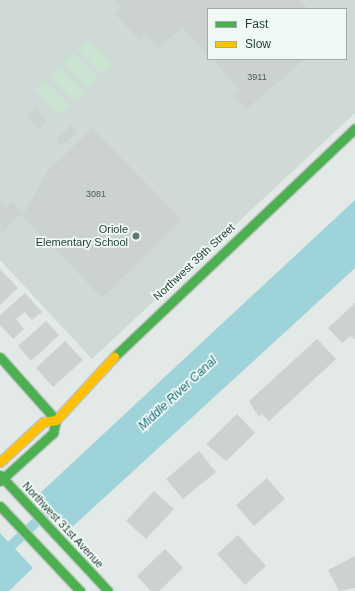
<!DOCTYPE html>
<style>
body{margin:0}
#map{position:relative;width:355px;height:591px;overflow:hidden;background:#e2e9e6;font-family:Arial,sans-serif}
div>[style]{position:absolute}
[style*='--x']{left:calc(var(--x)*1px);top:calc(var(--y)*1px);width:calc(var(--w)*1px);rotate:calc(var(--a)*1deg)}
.built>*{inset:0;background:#cfdad6}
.green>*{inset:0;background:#cae4d1}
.water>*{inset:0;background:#9fd3da}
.canal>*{height:10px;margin:-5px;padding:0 5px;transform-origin:5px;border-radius:5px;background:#9fd3da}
.building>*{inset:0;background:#ccd2d0}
.roads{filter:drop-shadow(1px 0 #bec6c3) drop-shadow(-1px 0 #bec6c3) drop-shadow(0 1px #bec6c3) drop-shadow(0 -1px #bec6c3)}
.fast>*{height:9px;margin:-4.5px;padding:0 4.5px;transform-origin:4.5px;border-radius:4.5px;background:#4caf50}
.slow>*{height:9px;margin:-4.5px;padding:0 4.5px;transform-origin:4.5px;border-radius:4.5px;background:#ffc107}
.dots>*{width:11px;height:11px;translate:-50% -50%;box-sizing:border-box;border:2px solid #f0f8f4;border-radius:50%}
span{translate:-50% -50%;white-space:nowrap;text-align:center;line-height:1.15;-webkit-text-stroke:3.5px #f0f8f4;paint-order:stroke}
.number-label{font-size:9px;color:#4a625b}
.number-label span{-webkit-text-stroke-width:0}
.poi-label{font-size:11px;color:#1f3d34}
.right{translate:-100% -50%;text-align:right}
.street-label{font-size:11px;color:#1f3d34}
.water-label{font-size:12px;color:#156d7c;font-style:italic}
.legend{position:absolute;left:207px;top:8px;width:140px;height:52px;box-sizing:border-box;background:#f0f8f4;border:1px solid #9cada7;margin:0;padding:5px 7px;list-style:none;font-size:12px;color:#1f3d34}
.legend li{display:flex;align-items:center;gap:8px;height:20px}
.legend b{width:20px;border:1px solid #9cada7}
</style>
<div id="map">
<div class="built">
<i style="clip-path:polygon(evenodd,0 0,355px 0,355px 113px,92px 359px,0 260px,0 0,208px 9px,346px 9px,346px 59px,208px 59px,208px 9px)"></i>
</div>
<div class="green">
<i style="clip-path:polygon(88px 39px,112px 64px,102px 74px,78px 49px)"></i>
<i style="clip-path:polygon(74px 53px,98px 78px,88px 88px,63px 63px)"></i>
<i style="clip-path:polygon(61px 67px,85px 92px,75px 102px,50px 77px)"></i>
<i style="clip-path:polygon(45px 80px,69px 105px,59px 115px,35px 90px)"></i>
</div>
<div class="water">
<i style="clip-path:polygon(355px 200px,355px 268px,70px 529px,39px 494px)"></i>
<i style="clip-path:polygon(0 533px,33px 568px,9px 591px,0 591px)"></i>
</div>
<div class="canal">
<i style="--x:0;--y:556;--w:83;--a:-43.1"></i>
</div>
<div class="building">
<i style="clip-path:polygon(115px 0,300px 0,308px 9px,208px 9px,208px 55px,182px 27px,159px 48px,146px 34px,139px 40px,114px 13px,121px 7px)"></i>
<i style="clip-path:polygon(212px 59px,306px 59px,246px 109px,234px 97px,241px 91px)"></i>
<i style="clip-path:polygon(35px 108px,47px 121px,39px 129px,27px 116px)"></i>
<i style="clip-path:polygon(71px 125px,77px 132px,62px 146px,56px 139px)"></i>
<i style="clip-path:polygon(92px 128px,182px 219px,102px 298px,22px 216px,47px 172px)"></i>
<i style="clip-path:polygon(12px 202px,22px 213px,1px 233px,0 203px,5px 208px)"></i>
<i style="clip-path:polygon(0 269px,18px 288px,0 305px)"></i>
<i style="clip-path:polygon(25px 293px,42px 312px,32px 320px,25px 312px,16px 319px,24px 329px,13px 339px,0 325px,0 315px)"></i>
<i style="clip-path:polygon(355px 303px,355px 339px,350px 336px,342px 343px,328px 328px)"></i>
<i style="clip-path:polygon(46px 321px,59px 335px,31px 361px,18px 346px)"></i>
<i style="clip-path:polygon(317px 339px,336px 359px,269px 421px,262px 414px,259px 417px,249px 401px)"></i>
<i style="clip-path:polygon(65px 341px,83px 360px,53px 387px,36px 368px)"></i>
<i style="clip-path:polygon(237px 414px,255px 433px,226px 461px,206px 444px)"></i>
<i style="clip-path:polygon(199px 451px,216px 472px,183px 499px,166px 479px)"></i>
<i style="clip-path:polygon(267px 478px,285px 499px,254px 526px,236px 505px)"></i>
<i style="clip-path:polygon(154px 491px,174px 509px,146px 539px,126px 521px)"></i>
<i style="clip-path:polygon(238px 535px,266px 566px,245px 585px,217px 554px)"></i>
<i style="clip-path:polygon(165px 549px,183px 568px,159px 591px,151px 591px,137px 576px)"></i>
<i style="clip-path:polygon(355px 556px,355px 588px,339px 591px,328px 570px)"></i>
</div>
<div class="roads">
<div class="fast">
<i style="--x:0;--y:357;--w:84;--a:48.4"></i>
<i style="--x:114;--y:357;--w:332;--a:-43.5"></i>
<i style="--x:0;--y:475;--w:158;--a:47"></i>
<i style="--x:0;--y:481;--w:72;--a:-42.2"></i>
<i style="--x:53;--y:433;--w:13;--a:-77"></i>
<i style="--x:0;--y:506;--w:117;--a:46.7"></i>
</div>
<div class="slow">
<i style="--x:0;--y:462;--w:59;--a:-42.9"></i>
<i style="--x:43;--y:422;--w:13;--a:-9"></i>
<i style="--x:56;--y:420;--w:86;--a:-47.4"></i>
</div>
</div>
<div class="dots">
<i style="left:136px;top:236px;background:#637972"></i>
</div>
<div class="number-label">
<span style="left:257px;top:77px">3911</span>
<span style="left:96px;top:194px">3081</span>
</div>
<div class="poi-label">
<span class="right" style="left:128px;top:236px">Oriole<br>Elementary School</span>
</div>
<div class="street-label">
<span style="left:194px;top:262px;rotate:-43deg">Northwest 39th Street</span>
<span style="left:63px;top:525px;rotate:47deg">Northwest 31st Avenue</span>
</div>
<div class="water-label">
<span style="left:178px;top:394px;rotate:-43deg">Middle River Canal</span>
</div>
<ul class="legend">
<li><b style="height:5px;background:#4caf50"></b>Fast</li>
<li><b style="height:5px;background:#ffc107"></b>Slow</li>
</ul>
</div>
